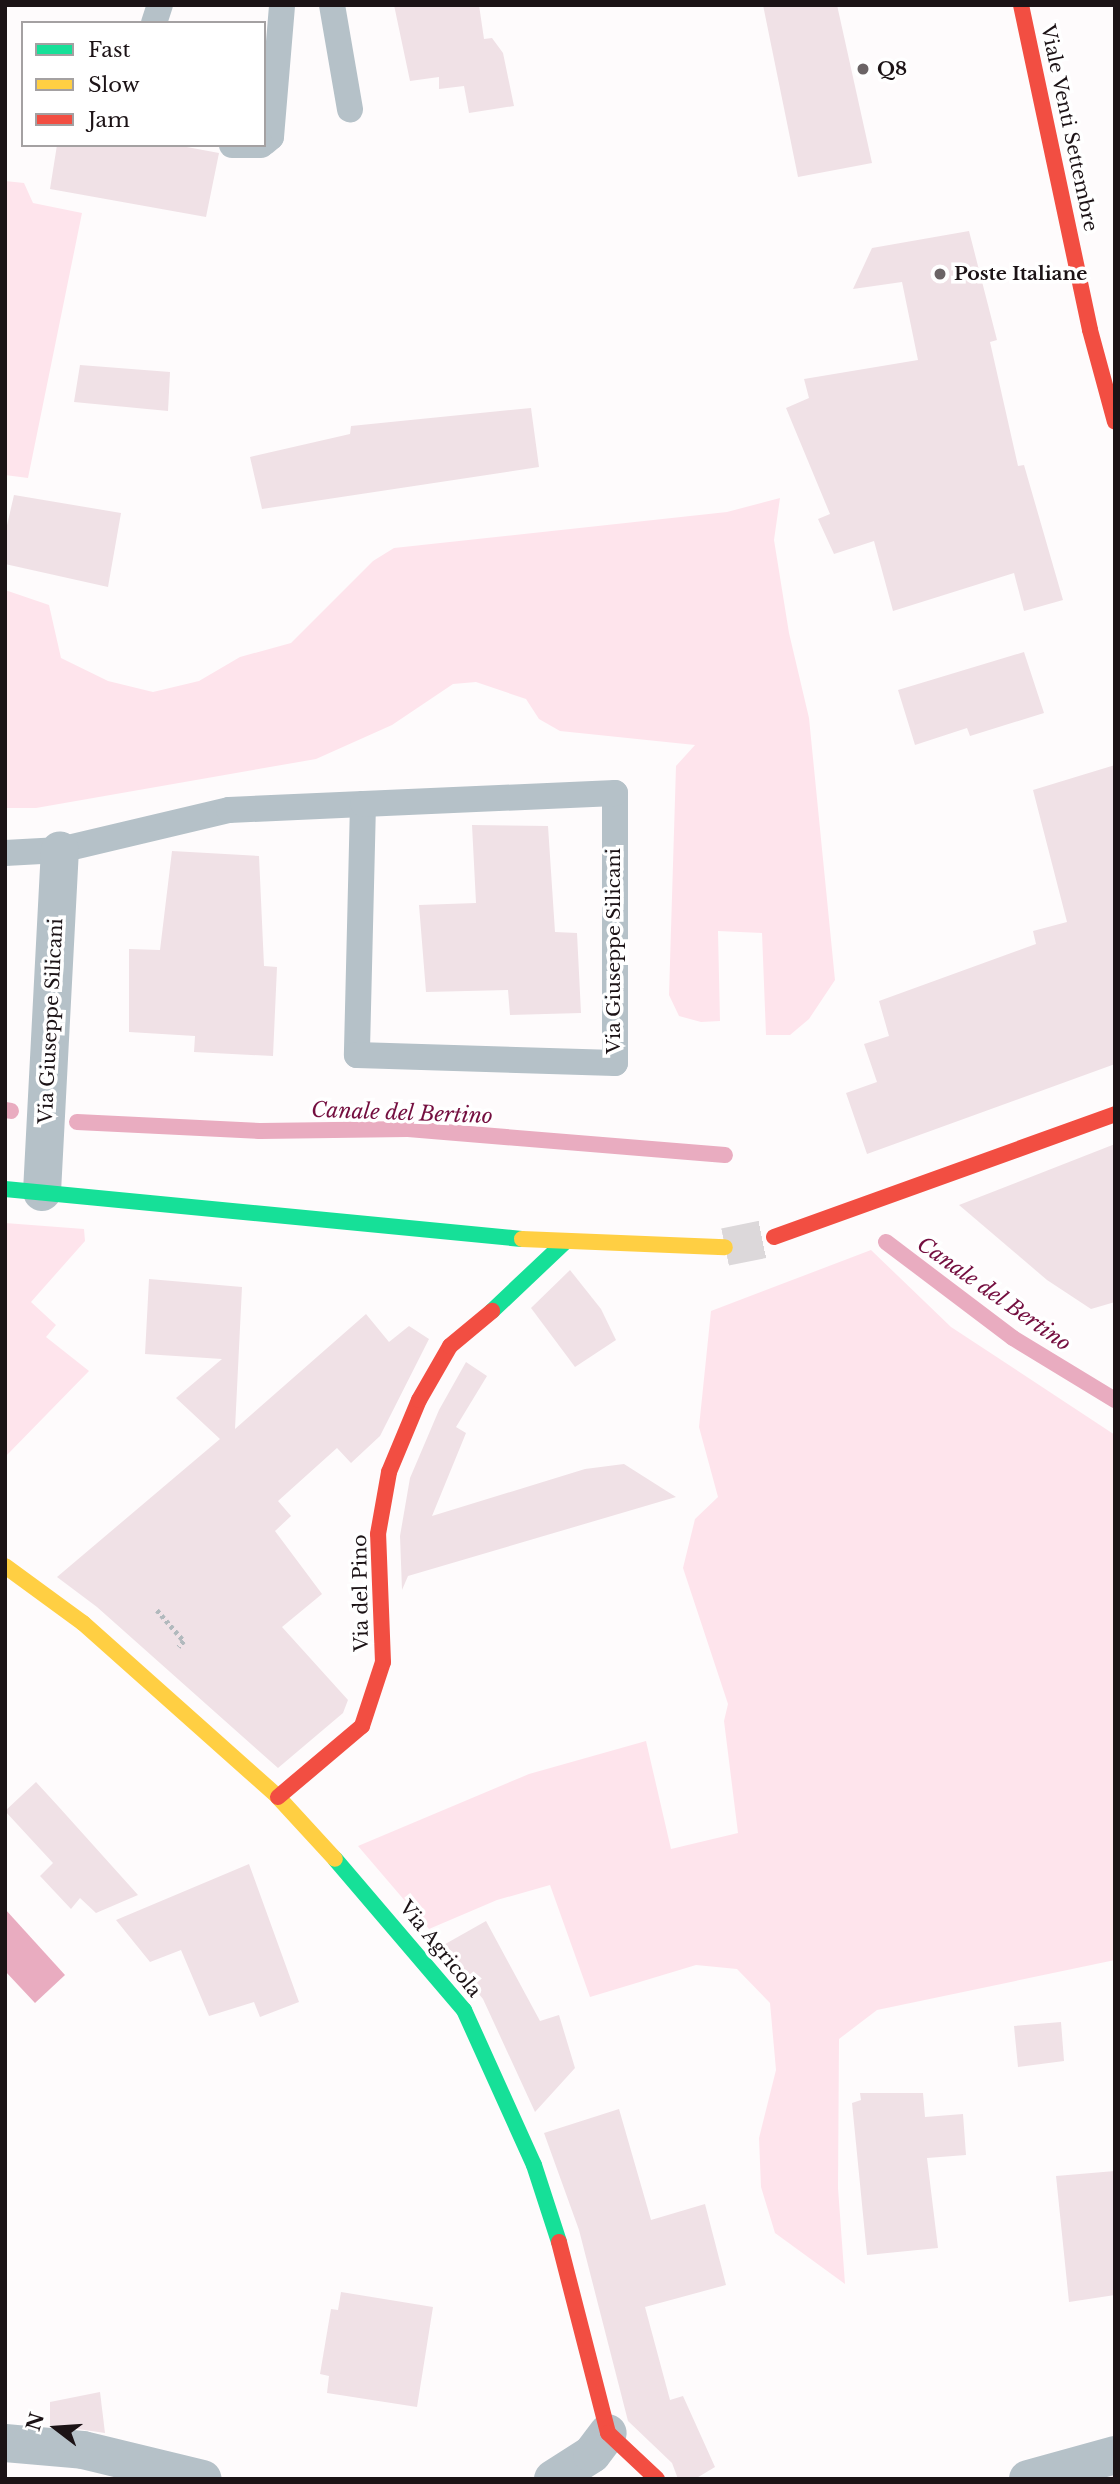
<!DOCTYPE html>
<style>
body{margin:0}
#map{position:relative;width:1120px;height:2484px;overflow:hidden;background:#fefbfc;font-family:"Libre Baskerville",serif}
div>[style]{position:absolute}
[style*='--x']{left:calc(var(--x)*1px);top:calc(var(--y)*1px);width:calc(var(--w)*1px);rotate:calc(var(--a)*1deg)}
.green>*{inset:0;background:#fee4ec}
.water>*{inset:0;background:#e9acc0}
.stream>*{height:16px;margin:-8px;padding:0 8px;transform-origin:8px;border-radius:8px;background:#e9acc0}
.building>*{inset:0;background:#f0e1e6}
.secondary-tunnel>*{height:38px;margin-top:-19px;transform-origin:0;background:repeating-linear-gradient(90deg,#dcd8da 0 38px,transparent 0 57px)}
.path>*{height:4.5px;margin-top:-2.25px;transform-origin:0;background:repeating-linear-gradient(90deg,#b1b9bd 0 3.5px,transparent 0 7px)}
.lane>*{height:26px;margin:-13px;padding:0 13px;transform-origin:13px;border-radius:13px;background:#b5c1c8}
.street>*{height:38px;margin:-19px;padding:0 19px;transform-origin:19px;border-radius:19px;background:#b5c1c8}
.fast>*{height:16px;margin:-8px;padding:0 8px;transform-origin:8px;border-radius:8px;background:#16e098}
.slow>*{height:16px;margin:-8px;padding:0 8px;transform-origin:8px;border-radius:8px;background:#ffcf43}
.jam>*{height:16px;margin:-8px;padding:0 8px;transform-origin:8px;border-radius:8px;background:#f24e42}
.dots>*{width:19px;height:19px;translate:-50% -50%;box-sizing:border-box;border:4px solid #fff;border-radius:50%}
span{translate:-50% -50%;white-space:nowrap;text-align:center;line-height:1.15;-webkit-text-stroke:7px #fff;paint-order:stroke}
.poi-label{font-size:19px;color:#1c1316;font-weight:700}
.left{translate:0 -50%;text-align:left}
.street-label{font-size:19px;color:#1c1316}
.water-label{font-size:21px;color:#740e3f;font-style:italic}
.frame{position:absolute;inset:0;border:7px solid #1c1316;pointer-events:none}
.legend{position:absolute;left:21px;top:21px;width:245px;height:126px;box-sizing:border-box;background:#fff;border:2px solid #a4a1a2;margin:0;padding:9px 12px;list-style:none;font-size:21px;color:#1c1316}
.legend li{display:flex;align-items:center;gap:14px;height:35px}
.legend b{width:35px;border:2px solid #a4a1a2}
.north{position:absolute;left:21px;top:2393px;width:70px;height:70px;-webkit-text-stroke:5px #fff;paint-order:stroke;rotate:287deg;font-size:19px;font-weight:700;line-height:28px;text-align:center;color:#1c1316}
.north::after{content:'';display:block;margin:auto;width:24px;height:32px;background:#1c1316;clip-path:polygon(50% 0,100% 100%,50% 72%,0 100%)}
</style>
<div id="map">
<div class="green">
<i style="clip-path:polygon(5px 181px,24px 183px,33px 203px,82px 213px,28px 478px,5px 475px)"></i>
<i style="clip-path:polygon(780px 498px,774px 540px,789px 633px,809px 718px,835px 980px,809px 1019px,790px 1035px,766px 1035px,762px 933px,718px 931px,720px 1021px,701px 1022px,679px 1016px,669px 995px,676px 766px,695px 745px,560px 731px,539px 719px,526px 699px,476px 682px,453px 684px,392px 725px,316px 759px,36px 808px,5px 808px,5px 590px,49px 605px,61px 658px,108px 681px,153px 692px,199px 681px,240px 657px,291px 643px,373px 561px,394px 548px,727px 512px)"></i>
<i style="clip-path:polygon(5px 1223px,84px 1229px,85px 1241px,31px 1302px,56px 1325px,46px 1337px,89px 1371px,5px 1457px)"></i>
<i style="clip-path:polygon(871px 1250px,951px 1327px,1115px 1435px,1115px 1960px,877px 2010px,839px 2039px,838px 2188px,845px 2284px,775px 2233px,761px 2187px,759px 2138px,776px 2070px,770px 2003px,737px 1969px,696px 1965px,590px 1997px,550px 1885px,497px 1900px,429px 1929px,358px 1846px,529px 1774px,646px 1741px,671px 1849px,738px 1833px,724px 1721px,728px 1704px,683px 1568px,695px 1519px,718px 1497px,699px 1427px,711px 1311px)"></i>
</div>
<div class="water">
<i style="clip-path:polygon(5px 1909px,65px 1975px,35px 2003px,5px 1971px)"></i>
</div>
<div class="stream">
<i style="--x:5;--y:1110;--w:6;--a:9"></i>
<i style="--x:77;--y:1122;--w:183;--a:2.8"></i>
<i style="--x:260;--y:1131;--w:148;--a:-0.8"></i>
<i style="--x:408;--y:1129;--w:318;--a:4.7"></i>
<i style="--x:886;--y:1242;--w:159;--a:37.1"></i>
<i style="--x:1013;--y:1338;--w:119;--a:31.3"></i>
</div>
<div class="building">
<i style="clip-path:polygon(394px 5px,479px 5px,484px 39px,492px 38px,503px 53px,514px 106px,469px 113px,464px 86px,439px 89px,439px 77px,410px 81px)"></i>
<i style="clip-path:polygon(763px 5px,837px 5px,872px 163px,798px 177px)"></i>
<i style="clip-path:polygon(57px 145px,176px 145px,219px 153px,206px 217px,50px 189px)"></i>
<i style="clip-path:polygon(969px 231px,997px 340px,990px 342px,1018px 466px,1024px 465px,1063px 600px,1024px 611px,1014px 573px,893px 611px,874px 541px,834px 554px,818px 519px,830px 514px,786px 408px,809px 398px,804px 379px,918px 360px,902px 282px,853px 289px,872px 248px)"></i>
<i style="clip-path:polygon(80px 365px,170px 372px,168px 411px,74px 402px)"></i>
<i style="clip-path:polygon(531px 408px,539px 467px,262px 509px,250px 457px,350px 434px,351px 426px)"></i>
<i style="clip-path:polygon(14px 495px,121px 513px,108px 587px,5px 564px,5px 534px)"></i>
<i style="clip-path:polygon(1024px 652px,1044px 713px,970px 736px,967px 728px,915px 745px,898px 690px)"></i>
<i style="clip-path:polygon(1115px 765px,1115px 1064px,867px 1154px,846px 1093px,877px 1082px,864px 1044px,889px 1036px,879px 1001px,1036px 944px,1033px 931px,1067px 922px,1033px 790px)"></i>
<i style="clip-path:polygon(472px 825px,548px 826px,555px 932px,577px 933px,581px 1013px,510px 1015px,508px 990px,426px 992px,419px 905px,476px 903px)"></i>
<i style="clip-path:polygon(172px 851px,259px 856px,264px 966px,277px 967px,273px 1056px,194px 1052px,195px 1036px,129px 1032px,129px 949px,160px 950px)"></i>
<i style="clip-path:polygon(1115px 1144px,1115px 1302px,1091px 1309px,1047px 1280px,959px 1205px)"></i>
<i style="clip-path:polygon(570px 1270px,601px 1309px,616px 1340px,575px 1367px,531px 1308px)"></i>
<i style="clip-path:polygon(149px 1279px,242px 1287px,235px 1429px,366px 1314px,389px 1342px,409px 1326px,429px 1339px,380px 1436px,351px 1463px,337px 1448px,278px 1501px,291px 1516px,275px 1531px,322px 1594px,282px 1627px,348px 1700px,343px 1713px,278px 1768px,97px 1607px,57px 1577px,220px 1439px,176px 1398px,222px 1359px,145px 1354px)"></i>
<i style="clip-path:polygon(466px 1362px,487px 1376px,456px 1427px,466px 1433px,432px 1516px,585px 1469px,624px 1464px,676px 1497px,408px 1576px,402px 1590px,400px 1536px,410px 1478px,439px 1410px)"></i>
<i style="clip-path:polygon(36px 1782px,58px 1806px,138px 1895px,96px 1913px,80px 1898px,71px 1909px,40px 1876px,53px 1863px,5px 1811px)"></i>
<i style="clip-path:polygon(249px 1864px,299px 2002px,260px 2017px,254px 2002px,209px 2016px,181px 1950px,150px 1962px,116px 1920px)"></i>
<i style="clip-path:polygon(486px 1921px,540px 2021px,559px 2015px,575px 2068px,535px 2112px,483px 1999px,440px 1947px)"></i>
<i style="clip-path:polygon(1061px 2022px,1064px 2061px,1018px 2067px,1014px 2026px)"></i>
<i style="clip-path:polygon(860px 2093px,923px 2093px,925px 2117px,963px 2114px,966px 2155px,927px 2158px,938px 2248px,867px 2255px,852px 2103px,861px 2100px)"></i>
<i style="clip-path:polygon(619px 2109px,651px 2220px,705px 2204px,726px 2285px,645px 2307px,670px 2400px,683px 2396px,715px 2467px,695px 2479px,678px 2479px,672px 2463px,628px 2421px,579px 2230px,544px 2133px)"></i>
<i style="clip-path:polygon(1115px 2171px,1115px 2295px,1069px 2302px,1056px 2176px)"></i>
<i style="clip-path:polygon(341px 2292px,433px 2307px,417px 2407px,327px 2393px,329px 2376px,320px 2374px,331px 2309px,338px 2310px)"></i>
<i style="clip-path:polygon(100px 2392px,105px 2433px,50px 2425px,50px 2402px)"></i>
</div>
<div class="secondary-tunnel">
<i style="--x:725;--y:1247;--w:50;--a:-11.5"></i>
</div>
<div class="path">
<i style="--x:157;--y:1610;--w:41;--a:48.9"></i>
<i style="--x:184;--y:1641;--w:8;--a:130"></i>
</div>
<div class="lane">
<i style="--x:332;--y:5;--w:106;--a:80.2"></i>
<i style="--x:154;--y:23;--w:19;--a:-72"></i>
<i style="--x:264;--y:143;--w:9;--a:-41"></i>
<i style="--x:271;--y:137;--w:132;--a:-85.2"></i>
<i style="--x:232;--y:145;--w:29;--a:0"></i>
<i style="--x:5;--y:853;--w:55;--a:-3.1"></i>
<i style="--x:60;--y:850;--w:174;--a:-13.3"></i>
<i style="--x:229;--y:810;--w:134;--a:-2.6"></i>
<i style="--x:363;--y:804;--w:251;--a:91.4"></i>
<i style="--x:357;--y:1055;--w:258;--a:1.8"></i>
<i style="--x:615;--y:1063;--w:270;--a:-90"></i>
<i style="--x:615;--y:793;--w:252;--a:177.5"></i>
</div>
<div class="street">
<i style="--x:42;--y:1192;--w:342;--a:-87"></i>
<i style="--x:5;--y:2443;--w:78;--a:5.1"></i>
<i style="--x:83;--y:2450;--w:123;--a:13.6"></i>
<i style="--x:553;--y:2479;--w:46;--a:-32.7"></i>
<i style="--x:592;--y:2454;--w:26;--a:-53"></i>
<i style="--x:1028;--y:2479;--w:90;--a:-15.4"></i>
</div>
<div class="fast">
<i style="--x:5;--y:1189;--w:519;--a:5.52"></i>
<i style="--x:492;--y:1311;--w:99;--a:-43.4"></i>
<i style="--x:335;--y:1859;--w:199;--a:49.5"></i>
<i style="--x:464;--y:2010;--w:170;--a:65.7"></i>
<i style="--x:534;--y:2165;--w:81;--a:72"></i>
</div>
<div class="slow">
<i style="--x:522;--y:1239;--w:203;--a:2.3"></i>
<i style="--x:5;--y:1566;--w:97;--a:36.2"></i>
<i style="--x:83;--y:1623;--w:261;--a:41.7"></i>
<i style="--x:278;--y:1797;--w:84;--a:47.4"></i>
</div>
<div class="jam">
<i style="--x:1021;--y:5;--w:332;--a:78"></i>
<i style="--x:1090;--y:330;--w:95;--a:74.8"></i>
<i style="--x:774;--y:1237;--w:363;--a:-19.8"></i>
<i style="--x:278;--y:1797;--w:110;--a:-40.2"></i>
<i style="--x:362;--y:1726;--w:67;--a:-71.8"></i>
<i style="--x:383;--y:1662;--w:128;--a:-92.2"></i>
<i style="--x:378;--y:1534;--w:63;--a:-79.9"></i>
<i style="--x:389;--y:1472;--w:78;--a:-67.4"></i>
<i style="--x:419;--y:1400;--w:62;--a:-60.1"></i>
<i style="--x:450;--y:1346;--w:55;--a:-39.8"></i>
<i style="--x:559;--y:2242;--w:197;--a:75.6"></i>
<i style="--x:608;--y:2433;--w:67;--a:43.2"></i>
</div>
<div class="dots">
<i style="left:863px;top:69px;background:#6b6466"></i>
<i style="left:940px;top:274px;background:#6b6466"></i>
</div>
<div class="poi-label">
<span class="left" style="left:877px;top:69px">Q8</span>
<span class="left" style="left:954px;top:274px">Poste Italiane</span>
</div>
<div class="street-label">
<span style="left:1069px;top:128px;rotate:78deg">Viale Venti Settembre</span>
<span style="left:614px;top:951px;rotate:-90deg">Via Giuseppe Silicani</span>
<span style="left:51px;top:1021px;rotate:-87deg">Via Giuseppe Silicani</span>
<span style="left:361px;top:1593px;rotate:-91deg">Via del Pino</span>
<span style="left:440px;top:1949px;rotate:51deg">Via Agricola</span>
</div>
<div class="water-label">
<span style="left:402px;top:1113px;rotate:2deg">Canale del Bertino</span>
<span style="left:994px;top:1294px;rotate:35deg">Canale del Bertino</span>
</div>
<div class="frame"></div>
<ul class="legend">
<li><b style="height:9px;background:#16e098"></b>Fast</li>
<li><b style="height:9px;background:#ffcf43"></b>Slow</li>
<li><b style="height:9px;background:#f24e42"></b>Jam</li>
</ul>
<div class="north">N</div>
</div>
